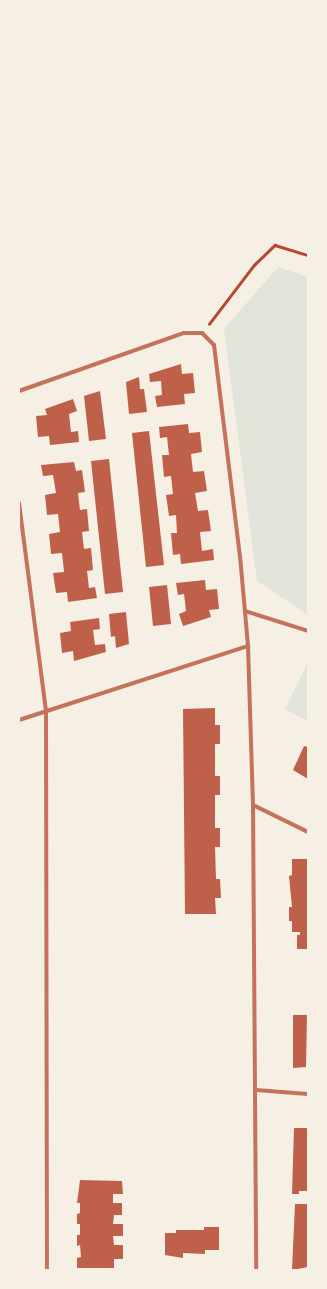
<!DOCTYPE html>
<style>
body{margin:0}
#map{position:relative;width:327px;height:1289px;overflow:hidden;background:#f6efe4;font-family:"IBM Plex Sans",sans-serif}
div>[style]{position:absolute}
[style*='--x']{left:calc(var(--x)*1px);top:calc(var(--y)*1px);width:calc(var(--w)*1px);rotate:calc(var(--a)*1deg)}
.green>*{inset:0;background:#e2e4dc}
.building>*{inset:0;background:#bf614a}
.path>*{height:2.5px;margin:-1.25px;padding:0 1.25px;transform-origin:1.25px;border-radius:1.25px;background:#b5482f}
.minor>*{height:4px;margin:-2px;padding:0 2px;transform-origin:2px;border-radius:2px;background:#c5725c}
span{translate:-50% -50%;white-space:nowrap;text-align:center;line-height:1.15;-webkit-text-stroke:3.5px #f6efe4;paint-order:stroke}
.frame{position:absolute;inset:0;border:20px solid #f6efe4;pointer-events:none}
</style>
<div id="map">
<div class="green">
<i style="clip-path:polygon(278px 267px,308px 277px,308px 615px,257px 581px,224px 329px)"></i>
<i style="clip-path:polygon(308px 662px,308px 721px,285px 709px)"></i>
</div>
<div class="building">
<i style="clip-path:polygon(181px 364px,182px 374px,193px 373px,195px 393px,184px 394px,185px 404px,157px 407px,155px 396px,162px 395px,161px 381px,150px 382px,149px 374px)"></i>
<i style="clip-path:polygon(139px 377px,140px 389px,144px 389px,147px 412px,129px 414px,126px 382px)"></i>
<i style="clip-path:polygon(100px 391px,106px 439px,89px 441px,84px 396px)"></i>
<i style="clip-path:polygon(73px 399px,77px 411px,69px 414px,71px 432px,78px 431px,79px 442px,50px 445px,49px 436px,38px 437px,36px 416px,47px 415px,45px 409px)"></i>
<i style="clip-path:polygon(188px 424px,189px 433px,200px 432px,202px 452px,191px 454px,193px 472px,204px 471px,207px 491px,195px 493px,198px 511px,208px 510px,211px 531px,200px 532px,202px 551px,213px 549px,214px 560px,181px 564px,180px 554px,173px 555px,171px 533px,177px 533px,176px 515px,169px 516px,166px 495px,173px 494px,171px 476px,164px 477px,162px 455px,169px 455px,167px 437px,160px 438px,159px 427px)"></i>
<i style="clip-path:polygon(149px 431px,164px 565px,146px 567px,132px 433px)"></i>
<i style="clip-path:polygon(109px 459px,123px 592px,105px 594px,91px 461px)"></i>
<i style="clip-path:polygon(74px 462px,76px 471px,82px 470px,85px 492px,78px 493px,80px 510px,87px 509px,89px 531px,82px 532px,84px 549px,91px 548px,93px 570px,87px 571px,89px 588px,95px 587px,97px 598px,68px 602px,67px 592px,56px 593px,53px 573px,64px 572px,62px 553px,51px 554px,49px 534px,60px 532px,58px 514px,47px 515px,45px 495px,56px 493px,53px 475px,43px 476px,41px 465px)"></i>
<i style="clip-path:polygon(205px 580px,206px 590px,217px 589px,219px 609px,209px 610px,211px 617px,183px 626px,179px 614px,186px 611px,184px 594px,178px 595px,176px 583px)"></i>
<i style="clip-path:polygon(167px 585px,171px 624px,153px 626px,149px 587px)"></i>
<i style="clip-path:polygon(126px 612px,129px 644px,116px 648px,115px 636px,111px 637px,109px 614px)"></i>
<i style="clip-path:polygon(99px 618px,100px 629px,93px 630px,95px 645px,105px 644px,106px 652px,74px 661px,73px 651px,62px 653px,60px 633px,71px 631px,70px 622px)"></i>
<i style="clip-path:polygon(215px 708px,215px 725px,220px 725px,220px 744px,215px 744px,215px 776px,220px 776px,220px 795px,215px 795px,215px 828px,220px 828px,220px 847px,215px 847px,216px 879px,220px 879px,221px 898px,215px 898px,216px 914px,185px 914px,183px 709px)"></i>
<i style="clip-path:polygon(304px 746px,308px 747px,308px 779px,293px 770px)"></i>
<i style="clip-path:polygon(292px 859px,308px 859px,308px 949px,297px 949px,297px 935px,300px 935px,300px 932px,292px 932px,292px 921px,289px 921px,289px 907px,292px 907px,289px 876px,292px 875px)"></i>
<i style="clip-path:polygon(293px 1015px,307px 1015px,306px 1067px,293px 1068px)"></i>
<i style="clip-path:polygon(294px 1128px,308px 1128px,308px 1191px,299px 1191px,299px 1194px,292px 1194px)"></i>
<i style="clip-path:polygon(80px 1180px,122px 1181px,123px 1194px,113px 1194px,113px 1203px,122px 1203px,122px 1215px,114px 1215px,113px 1224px,123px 1224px,123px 1236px,113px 1236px,114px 1245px,123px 1245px,123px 1259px,114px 1259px,114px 1268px,77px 1268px,77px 1258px,81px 1257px,80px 1245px,77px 1246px,77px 1235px,80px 1235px,80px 1224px,77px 1224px,77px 1214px,80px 1213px,80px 1203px,77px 1203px)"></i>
<i style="clip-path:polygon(295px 1204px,308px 1204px,308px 1267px,292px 1270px)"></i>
<i style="clip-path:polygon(204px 1227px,219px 1227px,219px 1250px,205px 1250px,205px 1254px,183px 1253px,183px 1258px,165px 1255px,165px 1233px,176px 1233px,176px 1230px,204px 1230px)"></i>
</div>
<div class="path">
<i style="--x:209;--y:324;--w:74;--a:-52.7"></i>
<i style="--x:254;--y:265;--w:29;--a:-44"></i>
<i style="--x:275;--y:245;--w:34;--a:17"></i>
</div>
<div class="minor">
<i style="--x:19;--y:391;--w:175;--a:-19.4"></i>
<i style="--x:184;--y:333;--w:18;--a:0"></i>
<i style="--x:202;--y:333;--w:17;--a:45"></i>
<i style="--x:214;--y:345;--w:213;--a:83"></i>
<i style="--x:240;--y:556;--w:90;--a:84.9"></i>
<i style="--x:248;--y:646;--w:159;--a:88.2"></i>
<i style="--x:253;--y:805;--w:465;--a:89.6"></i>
<i style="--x:19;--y:503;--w:209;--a:82.6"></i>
<i style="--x:46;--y:710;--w:560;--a:89.9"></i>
<i style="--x:245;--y:611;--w:66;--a:17.6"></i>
<i style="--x:19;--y:720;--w:241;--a:-17.9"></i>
<i style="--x:253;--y:805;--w:61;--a:26.1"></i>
<i style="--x:256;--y:1090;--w:52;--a:4.4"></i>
</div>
<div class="frame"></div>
</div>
